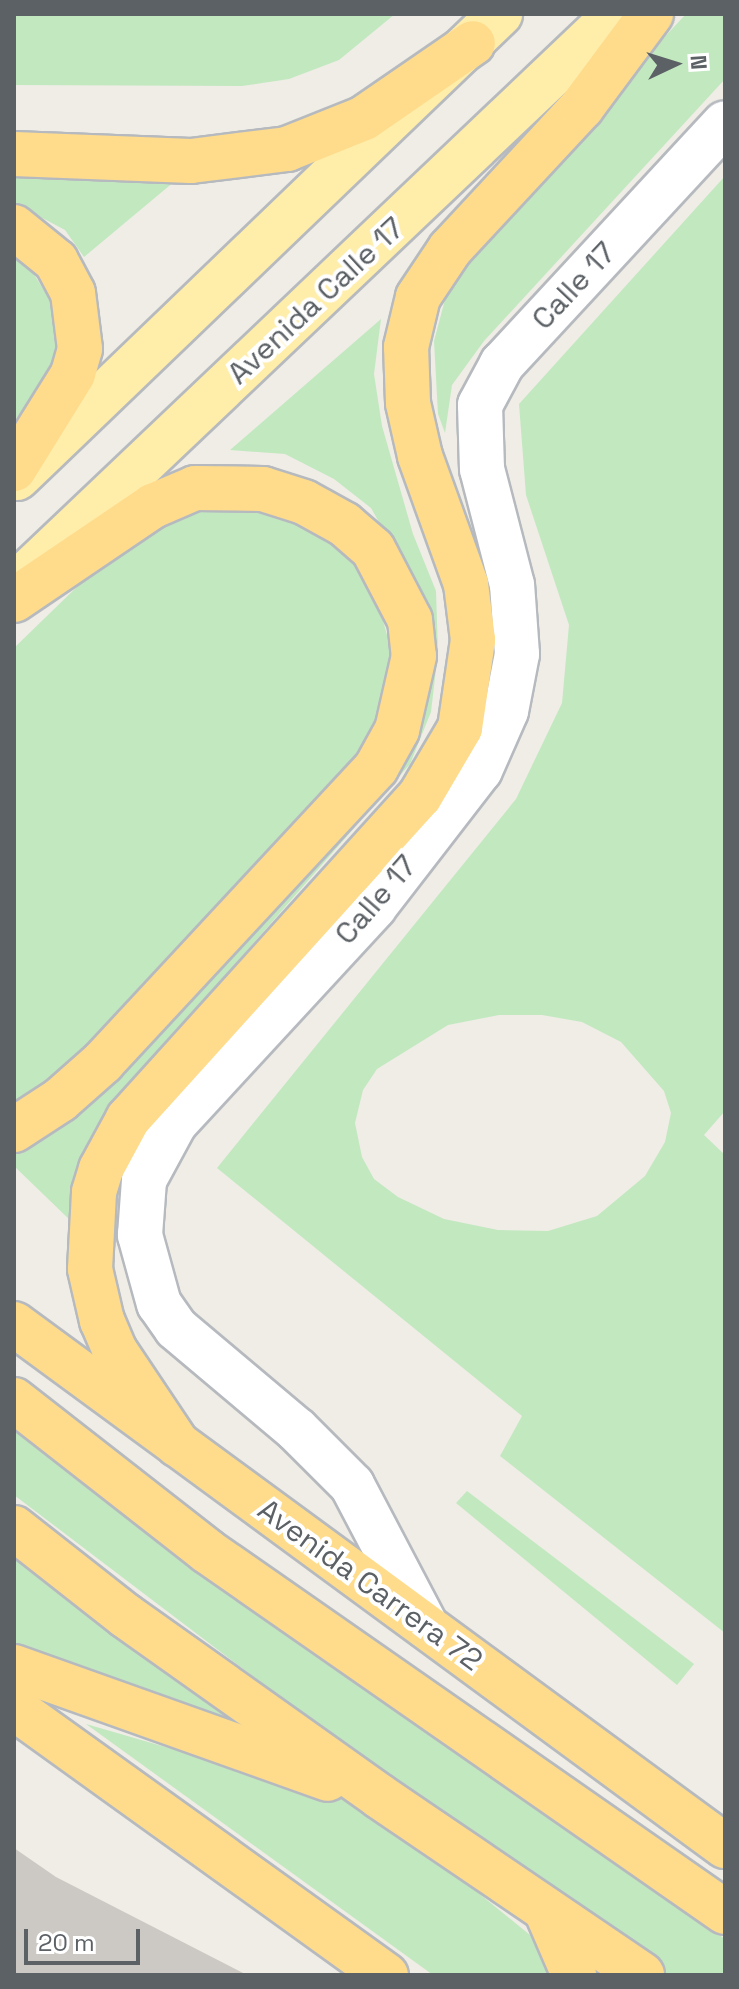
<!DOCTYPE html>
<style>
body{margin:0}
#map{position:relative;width:739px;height:1989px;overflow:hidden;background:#efede5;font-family:"Space Grotesk",sans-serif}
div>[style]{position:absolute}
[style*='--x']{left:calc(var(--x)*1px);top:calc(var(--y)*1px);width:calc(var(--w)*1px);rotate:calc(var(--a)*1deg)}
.green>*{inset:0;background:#c2e8c0}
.building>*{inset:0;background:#ccc9c4}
.roads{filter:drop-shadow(2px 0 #b6babf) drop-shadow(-2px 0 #b6babf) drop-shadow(0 2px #b6babf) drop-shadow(0 -2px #b6babf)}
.secondary>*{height:44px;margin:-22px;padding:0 22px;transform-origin:22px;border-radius:22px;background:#fff}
.primary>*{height:44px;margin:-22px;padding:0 22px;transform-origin:22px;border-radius:22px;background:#ffedaa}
.highway>*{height:44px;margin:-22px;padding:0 22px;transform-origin:22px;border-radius:22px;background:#ffdc8c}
span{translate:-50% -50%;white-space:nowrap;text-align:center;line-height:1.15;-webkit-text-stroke:8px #fff;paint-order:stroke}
.street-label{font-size:30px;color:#5c6166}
.frame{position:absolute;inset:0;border:16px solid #5c6166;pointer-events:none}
.north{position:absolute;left:635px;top:24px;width:80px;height:80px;-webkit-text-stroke:6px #fff;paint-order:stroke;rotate:86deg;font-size:22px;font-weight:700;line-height:32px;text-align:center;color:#5c6166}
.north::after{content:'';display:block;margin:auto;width:28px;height:36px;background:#5c6166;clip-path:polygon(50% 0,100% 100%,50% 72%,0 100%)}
.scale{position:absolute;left:24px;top:1929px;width:116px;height:36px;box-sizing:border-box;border:4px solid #5c6166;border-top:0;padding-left:10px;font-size:24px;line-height:28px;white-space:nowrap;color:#5c6166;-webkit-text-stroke:6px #fff;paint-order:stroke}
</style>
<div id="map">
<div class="green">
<i style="clip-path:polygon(14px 14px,395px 14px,339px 60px,289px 79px,242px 86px,14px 85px)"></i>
<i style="clip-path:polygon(686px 14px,725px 14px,725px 79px,484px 341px,452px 385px,445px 433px,438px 414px,434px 341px,451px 277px,488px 226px)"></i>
<i style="clip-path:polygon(14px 171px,175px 181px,84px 257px,65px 230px,14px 203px)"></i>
<i style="clip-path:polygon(evenodd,725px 176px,725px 1111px,704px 1135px,725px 1155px,725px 1633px,500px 1456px,522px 1416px,217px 1168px,516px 799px,562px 703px,569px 625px,526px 495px,519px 404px,725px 176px,499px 1015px,542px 1015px,582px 1022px,621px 1042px,664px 1091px,671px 1113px,665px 1142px,645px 1176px,597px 1216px,548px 1231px,498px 1230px,444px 1219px,398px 1197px,374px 1179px,362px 1157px,355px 1123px,363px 1090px,377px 1069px,448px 1025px,499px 1015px)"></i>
<i style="clip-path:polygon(14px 254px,25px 260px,50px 300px,58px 338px,49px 376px,14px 421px)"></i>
<i style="clip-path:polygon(381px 319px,374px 374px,382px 426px,413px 534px,436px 591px,438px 652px,431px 712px,410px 764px,104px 1114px,73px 1223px,14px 1166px,14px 1154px,90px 1102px,367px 791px,423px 600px,371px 508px,334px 479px,285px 454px,230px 450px)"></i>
<i style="clip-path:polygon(208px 502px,280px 513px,333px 534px,370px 574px,392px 653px,381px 716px,348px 765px,115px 1023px,14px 1108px,14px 648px,117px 548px)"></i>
<i style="clip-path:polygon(14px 1424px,376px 1695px,725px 1939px,725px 1975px,664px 1975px,334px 1738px,14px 1495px)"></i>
<i style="clip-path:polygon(467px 1491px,694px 1664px,677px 1685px,456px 1503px)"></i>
<i style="clip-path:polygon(14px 1556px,253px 1729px,14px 1644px)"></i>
<i style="clip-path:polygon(86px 1724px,373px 1807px,530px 1935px,550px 1975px,433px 1975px)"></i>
</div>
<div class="building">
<i style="clip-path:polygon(14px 1848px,56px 1877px,247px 1975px,14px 1975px)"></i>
</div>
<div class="roads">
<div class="secondary">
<i style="--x:426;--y:1626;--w:159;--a:-117.7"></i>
<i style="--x:352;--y:1485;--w:78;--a:-135"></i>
<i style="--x:297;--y:1430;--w:158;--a:-139.9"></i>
<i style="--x:176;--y:1328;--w:29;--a:-125"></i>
<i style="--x:159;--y:1304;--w:72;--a:-105.4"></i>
<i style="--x:140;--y:1235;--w:55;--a:-85.8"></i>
<i style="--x:144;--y:1180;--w:65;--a:-61.5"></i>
<i style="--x:175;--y:1123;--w:294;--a:-47.3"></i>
<i style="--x:374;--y:907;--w:173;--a:-52.3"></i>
<i style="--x:480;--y:770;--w:64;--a:-66.2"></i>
<i style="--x:506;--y:711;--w:58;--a:-79.1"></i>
<i style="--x:517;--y:654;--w:69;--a:-94.1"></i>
<i style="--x:512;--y:585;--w:120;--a:-104.5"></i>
<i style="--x:482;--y:469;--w:64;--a:-91.8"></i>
<i style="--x:480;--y:405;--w:47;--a:-61.8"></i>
<i style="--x:502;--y:364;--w:328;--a:-47.2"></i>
</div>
<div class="primary">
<i style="--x:17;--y:478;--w:670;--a:-43.85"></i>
<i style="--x:19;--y:581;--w:823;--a:-43.52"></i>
</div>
<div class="highway">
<i style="--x:14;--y:154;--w:177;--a:2.3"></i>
<i style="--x:191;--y:161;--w:97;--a:-7.1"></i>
<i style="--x:287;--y:149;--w:83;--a:-21.9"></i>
<i style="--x:364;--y:118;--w:132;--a:-34.5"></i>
<i style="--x:14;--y:227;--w:54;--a:39"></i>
<i style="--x:56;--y:261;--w:36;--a:62"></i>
<i style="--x:73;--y:293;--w:56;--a:82.9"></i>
<i style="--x:80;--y:349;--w:26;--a:106"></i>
<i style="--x:73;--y:374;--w:112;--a:121.8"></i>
<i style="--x:14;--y:600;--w:168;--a:-34.1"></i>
<i style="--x:153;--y:506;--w:46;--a:-23.2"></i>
<i style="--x:195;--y:488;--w:68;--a:0.8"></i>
<i style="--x:263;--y:489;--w:43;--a:17.6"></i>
<i style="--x:304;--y:502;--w:46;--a:28.8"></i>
<i style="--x:344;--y:524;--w:38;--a:41"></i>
<i style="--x:373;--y:549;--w:80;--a:62.5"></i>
<i style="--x:410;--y:620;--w:36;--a:84"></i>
<i style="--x:414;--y:656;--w:76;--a:102.9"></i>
<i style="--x:397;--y:730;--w:43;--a:118.9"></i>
<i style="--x:376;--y:768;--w:401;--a:132.9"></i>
<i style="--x:103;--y:1062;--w:57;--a:138.5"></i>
<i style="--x:60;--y:1100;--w:55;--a:146.9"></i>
<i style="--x:14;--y:1324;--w:882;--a:36.29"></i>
<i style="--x:14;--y:1400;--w:245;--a:38"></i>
<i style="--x:207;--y:1551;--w:631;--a:34.87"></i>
<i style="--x:178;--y:1445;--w:113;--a:-123.8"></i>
<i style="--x:115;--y:1351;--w:33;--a:-113"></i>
<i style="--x:102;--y:1321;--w:53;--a:-103"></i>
<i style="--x:90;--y:1269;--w:77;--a:-87"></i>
<i style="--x:94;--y:1192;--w:24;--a:-73"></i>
<i style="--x:101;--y:1169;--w:57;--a:-61.6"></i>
<i style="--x:128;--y:1119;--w:435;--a:-47.9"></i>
<i style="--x:420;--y:796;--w:79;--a:-59.5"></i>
<i style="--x:460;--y:728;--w:89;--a:-81.6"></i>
<i style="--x:473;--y:640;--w:56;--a:-97.1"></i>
<i style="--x:466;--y:584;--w:136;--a:-109.8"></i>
<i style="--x:420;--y:456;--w:54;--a:-102.8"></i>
<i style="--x:408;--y:403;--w:56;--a:-92"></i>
<i style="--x:406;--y:347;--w:51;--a:-76.5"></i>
<i style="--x:418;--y:297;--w:58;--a:-56.3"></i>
<i style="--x:450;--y:249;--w:194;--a:-47.1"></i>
<i style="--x:582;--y:107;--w:116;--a:-53.4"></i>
<i style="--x:14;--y:1528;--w:142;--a:38.2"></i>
<i style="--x:126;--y:1616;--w:310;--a:35.4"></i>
<i style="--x:379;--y:1796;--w:318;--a:34.2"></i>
<i style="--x:14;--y:1667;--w:333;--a:19.6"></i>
<i style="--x:14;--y:1708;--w:458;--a:35.7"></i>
<i style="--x:546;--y:1910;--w:71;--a:66.7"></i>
</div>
</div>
<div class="street-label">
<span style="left:574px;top:286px;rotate:-47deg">Calle 17</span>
<span style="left:316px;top:301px;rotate:-43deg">Avenida Calle 17</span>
<span style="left:376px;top:900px;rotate:-49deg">Calle 17</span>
<span style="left:370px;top:1585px;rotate:36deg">Avenida Carrera 72</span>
</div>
<div class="frame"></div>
<div class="north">N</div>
<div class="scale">20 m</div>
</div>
